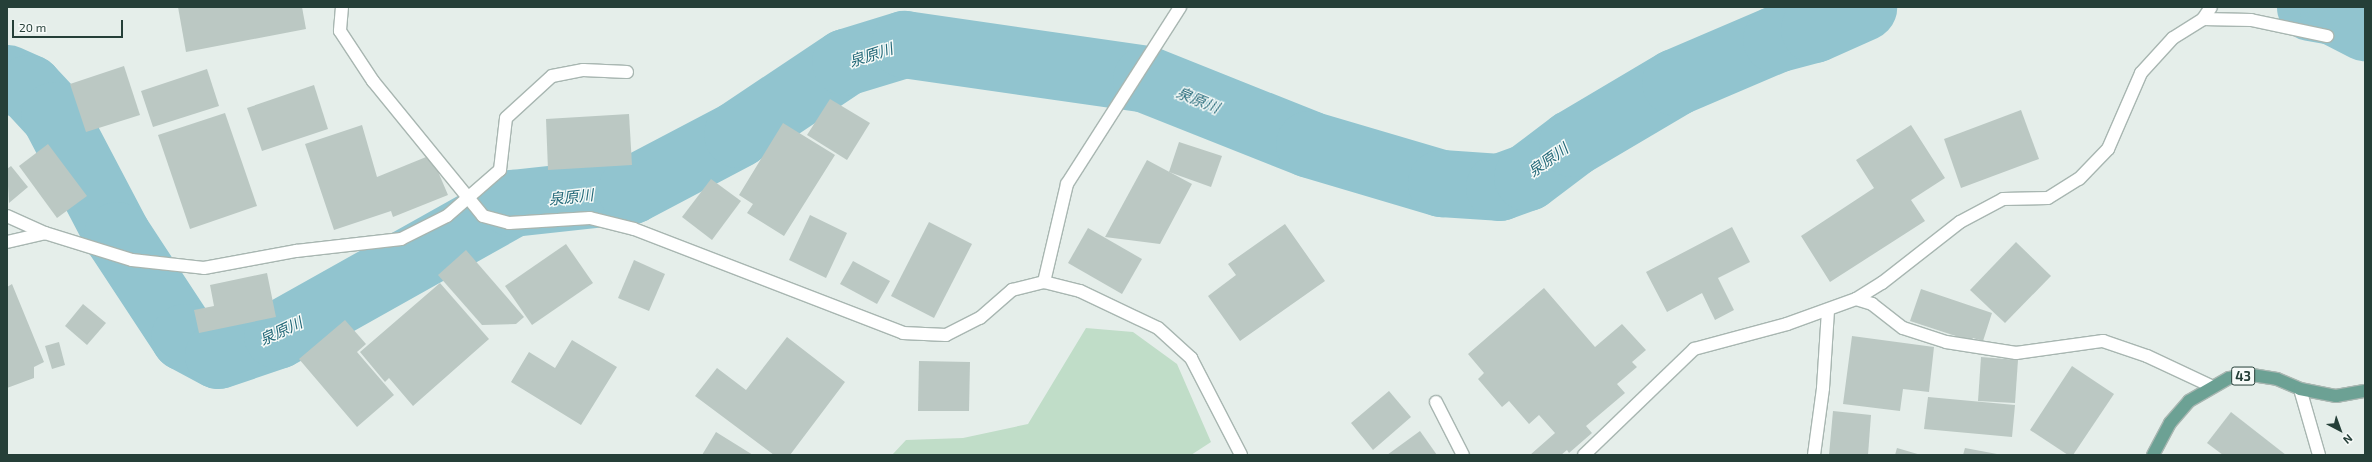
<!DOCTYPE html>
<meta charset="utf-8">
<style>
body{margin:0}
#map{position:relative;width:2372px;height:462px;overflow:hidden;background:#e5eeea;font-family:"Exo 2","Noto Sans JP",sans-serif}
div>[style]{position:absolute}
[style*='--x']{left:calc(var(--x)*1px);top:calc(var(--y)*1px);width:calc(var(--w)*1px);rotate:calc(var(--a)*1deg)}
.green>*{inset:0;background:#c0ddc8}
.river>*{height:67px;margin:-33.5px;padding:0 33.5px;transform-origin:33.5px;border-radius:33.5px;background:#91c4cf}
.building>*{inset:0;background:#bbc8c3}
.roads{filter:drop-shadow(1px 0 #a8b6b1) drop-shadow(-1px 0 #a8b6b1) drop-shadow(0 1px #a8b6b1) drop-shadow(0 -1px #a8b6b1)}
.minor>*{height:12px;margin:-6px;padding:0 6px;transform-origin:6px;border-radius:6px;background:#fff}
.major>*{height:12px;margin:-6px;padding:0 6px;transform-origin:6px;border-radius:6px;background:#6ca194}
span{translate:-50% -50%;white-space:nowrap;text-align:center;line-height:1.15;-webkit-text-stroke:3px #f6faf8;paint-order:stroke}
.shield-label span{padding:1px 3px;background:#f6faf8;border:1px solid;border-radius:3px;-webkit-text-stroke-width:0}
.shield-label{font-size:13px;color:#253f38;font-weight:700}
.water-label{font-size:15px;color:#226878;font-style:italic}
.frame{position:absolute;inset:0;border:8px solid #253f38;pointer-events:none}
.north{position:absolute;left:2320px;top:410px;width:40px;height:40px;-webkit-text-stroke:3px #f6faf8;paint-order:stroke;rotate:139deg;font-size:11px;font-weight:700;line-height:16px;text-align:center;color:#253f38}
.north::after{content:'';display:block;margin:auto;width:14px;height:18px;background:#253f38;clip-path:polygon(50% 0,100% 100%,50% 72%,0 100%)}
.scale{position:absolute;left:12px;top:20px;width:111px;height:18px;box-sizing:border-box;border:2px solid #253f38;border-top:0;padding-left:5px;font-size:12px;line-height:14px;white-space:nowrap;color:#253f38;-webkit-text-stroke:3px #f6faf8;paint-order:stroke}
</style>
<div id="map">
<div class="green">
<i style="clip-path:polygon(1086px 328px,1133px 332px,1177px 364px,1211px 442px,1191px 455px,892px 455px,906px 440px,963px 438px,1028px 424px)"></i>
</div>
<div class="river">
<i style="--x:2310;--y:7;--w:23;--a:10"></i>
<i style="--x:2333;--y:11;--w:36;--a:27"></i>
<i style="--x:7;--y:78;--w:24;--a:24"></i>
<i style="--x:29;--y:88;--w:37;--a:47"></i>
<i style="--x:54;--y:115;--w:136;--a:62.3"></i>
<i style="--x:117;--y:235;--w:122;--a:56.7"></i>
<i style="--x:184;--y:337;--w:38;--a:28"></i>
<i style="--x:218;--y:355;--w:62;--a:-18.7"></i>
<i style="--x:277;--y:335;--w:270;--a:-29.3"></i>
<i style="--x:512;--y:203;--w:120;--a:-6.2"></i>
<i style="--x:631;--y:190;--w:120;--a:-27.8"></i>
<i style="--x:737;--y:134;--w:130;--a:-33.7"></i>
<i style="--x:845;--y:62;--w:62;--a:-17"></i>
<i style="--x:904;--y:44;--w:245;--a:8.2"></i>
<i style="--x:1146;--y:79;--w:175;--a:21.7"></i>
<i style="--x:1309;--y:144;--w:138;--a:16.5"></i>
<i style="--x:1441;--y:183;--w:58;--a:3.9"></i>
<i style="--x:1499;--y:187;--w:30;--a:-20"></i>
<i style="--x:1527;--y:177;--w:56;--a:-37.1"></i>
<i style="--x:1572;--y:143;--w:120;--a:-30.6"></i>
<i style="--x:1675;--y:82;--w:110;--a:-23.1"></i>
<i style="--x:1776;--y:39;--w:39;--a:-15"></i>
<i style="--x:1814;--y:29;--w:54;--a:-24.2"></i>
</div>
<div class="building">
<i style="clip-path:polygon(178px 7px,302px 7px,306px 29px,186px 52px)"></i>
<i style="clip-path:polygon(124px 66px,140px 115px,86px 132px,70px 84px)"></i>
<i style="clip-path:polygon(207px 69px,219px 106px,153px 127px,141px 91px)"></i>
<i style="clip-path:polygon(314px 85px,328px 129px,262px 151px,247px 108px)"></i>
<i style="clip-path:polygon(830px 99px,870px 123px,847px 160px,807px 135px)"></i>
<i style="clip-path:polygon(2021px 110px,2039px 159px,1961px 188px,1944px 139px)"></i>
<i style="clip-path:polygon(225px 113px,257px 206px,190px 229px,158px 135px)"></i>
<i style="clip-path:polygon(629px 114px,632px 165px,548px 170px,546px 119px)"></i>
<i style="clip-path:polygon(783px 123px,835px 155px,784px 236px,747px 213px,753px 204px,739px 195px)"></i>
<i style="clip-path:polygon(362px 125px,377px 177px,431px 155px,448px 195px,393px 217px,391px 211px,334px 230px,305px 144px)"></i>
<i style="clip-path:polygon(1911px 125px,1945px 178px,1911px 200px,1925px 221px,1830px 282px,1801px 236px,1874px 188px,1856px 160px)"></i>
<i style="clip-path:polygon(1179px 142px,1222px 156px,1211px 187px,1169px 172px)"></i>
<i style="clip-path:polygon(48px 144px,87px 196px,57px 218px,19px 166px)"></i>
<i style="clip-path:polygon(1147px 160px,1192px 184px,1160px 244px,1105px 237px)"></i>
<i style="clip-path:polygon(11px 166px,28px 187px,9px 203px,7px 169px)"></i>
<i style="clip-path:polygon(711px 179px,741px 201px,712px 240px,682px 217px)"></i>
<i style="clip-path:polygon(810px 215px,847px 233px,826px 278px,789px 260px)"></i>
<i style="clip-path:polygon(929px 222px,972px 244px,934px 318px,891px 296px)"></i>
<i style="clip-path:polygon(1285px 224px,1325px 281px,1240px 341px,1208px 296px,1236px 275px,1228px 264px)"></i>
<i style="clip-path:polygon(1732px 227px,1750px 262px,1718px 278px,1734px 310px,1715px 320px,1702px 293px,1667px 312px,1646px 272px)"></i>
<i style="clip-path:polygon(1088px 228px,1142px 259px,1122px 294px,1068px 263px)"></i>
<i style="clip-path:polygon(2016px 242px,2051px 276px,2005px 323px,1970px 290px)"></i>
<i style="clip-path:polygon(566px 244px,593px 283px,532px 325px,505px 286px)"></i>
<i style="clip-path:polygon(466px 250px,524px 317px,516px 324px,482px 325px,438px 275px)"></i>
<i style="clip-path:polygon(634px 260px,665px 274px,649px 311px,618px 298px)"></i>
<i style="clip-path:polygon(853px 261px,890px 281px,877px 304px,840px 284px)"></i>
<i style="clip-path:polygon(267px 273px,276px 317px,199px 333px,194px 310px,214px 306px,210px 285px)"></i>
<i style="clip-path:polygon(440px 283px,489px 339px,413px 406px,389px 378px,385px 382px,360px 352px)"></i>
<i style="clip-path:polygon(12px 284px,44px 362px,34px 367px,34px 378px,7px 388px,7px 287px)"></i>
<i style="clip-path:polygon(1544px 288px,1595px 347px,1622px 324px,1646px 350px,1632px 362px,1637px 367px,1617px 384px,1625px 393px,1586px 426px,1592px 433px,1569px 453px,1567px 450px,1561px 455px,1530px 455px,1555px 433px,1539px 415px,1529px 424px,1509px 401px,1502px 407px,1478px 379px,1484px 373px,1468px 354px)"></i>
<i style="clip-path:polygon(1921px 289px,1992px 313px,1983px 341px,1973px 338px,1971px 341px,1910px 321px)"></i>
<i style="clip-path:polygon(83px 304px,106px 323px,87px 345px,65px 326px)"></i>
<i style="clip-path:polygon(345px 320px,366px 344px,357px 352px,394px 395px,357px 427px,299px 359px)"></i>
<i style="clip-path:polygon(1852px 336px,1934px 347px,1929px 392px,1903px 389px,1900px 411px,1843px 404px)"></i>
<i style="clip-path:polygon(787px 337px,845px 382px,790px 455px,774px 455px,695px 396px,717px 368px,746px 390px)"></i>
<i style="clip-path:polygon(572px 340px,617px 367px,581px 425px,511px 382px,529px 352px,555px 368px)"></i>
<i style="clip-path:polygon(59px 342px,65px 365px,52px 369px,45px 346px)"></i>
<i style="clip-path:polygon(1981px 357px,2018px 360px,2015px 403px,1978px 401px)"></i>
<i style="clip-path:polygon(919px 361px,970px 362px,969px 411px,918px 411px)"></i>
<i style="clip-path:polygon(2072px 366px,2114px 394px,2073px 455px,2068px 455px,2030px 430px)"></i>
<i style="clip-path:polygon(1389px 391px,1411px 417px,1373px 450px,1351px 423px)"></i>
<i style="clip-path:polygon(1928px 397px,2015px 405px,2012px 437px,1924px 429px)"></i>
<i style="clip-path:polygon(1833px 411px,1871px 415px,1868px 455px,1829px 455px)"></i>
<i style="clip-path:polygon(2231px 412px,2286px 455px,2223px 455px,2207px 443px)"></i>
<i style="clip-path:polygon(1420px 431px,1437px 455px,1387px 455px)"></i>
<i style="clip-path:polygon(716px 432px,753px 455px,702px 455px)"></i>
<i style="clip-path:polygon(1897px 448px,1921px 455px,1895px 455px)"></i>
<i style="clip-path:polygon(1965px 448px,1997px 454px,1996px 455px,1963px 455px)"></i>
</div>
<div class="roads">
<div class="minor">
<i style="--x:342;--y:7;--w:24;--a:95"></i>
<i style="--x:340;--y:31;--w:60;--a:56.6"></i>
<i style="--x:373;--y:81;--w:174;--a:50.8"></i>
<i style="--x:483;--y:216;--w:27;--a:15"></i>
<i style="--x:509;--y:223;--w:81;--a:-3.5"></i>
<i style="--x:590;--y:218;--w:45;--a:14"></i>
<i style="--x:634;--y:229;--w:288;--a:21.1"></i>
<i style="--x:903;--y:333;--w:43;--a:2.7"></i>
<i style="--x:946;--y:335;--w:38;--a:-27"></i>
<i style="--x:980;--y:318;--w:43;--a:-41.2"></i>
<i style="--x:1012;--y:290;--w:33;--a:-14"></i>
<i style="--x:1044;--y:282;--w:37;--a:14"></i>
<i style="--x:1080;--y:291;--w:86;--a:25.4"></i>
<i style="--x:1158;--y:328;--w:45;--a:42.3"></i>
<i style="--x:1191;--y:358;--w:109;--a:62.7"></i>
<i style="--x:2203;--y:19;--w:14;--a:-56"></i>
<i style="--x:7;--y:216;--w:42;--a:24.1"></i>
<i style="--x:45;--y:233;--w:91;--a:17.2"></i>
<i style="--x:132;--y:260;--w:72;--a:6.3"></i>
<i style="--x:204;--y:268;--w:94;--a:-10.5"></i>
<i style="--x:296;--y:251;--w:106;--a:-6.5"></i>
<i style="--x:401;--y:239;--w:51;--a:-26.6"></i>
<i style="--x:447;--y:216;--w:70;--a:-41"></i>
<i style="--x:500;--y:170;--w:52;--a:-83.4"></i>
<i style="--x:506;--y:118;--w:62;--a:-42.4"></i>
<i style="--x:552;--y:76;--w:32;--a:-11"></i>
<i style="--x:583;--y:70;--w:44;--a:2.6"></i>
<i style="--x:7;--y:242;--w:39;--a:-13"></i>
<i style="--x:1044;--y:282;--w:101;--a:-76.8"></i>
<i style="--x:1067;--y:184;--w:210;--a:-57.4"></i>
<i style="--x:1856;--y:299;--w:17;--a:17"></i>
<i style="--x:1872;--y:304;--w:39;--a:38"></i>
<i style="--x:1903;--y:328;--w:45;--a:18"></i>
<i style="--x:1946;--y:342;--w:71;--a:8.9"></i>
<i style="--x:2016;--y:353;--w:88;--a:-7.9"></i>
<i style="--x:2103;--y:341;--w:46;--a:18.8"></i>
<i style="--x:2147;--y:356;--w:71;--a:25.1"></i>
<i style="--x:2300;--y:389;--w:69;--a:73.9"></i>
<i style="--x:1436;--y:402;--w:59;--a:63"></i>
<i style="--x:1584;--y:455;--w:153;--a:-43.9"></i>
<i style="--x:1694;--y:349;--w:96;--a:-15"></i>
<i style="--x:1787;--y:324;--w:73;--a:-19.9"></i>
<i style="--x:1856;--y:299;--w:31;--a:-32"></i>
<i style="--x:1882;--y:283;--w:99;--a:-38"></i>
<i style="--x:1960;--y:222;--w:49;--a:-28.1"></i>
<i style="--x:2003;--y:199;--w:45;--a:-1.3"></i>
<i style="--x:2048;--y:198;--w:36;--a:-32"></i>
<i style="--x:2079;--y:179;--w:42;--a:-46"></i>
<i style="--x:2108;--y:149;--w:83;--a:-66.5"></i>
<i style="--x:2141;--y:73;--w:47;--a:-47.6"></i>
<i style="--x:2173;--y:38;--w:36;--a:-32"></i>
<i style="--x:2203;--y:19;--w:48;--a:1.2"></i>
<i style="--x:2251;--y:20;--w:78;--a:11.9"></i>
<i style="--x:1814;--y:455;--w:68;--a:-82.3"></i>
<i style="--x:1823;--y:388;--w:77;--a:-86.3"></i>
</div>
<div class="major">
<i style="--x:2153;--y:455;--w:36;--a:-62"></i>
<i style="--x:2170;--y:423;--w:29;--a:-49"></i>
<i style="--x:2189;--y:401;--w:46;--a:-29.9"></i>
<i style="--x:2229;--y:378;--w:23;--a:-7"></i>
<i style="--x:2252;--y:375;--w:25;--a:9"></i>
<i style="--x:2277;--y:379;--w:25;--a:23"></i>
<i style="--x:2300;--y:389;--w:37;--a:11"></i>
<i style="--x:2336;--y:396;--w:29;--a:-10"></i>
</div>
</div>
<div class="shield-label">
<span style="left:2243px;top:376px">43</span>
</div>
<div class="water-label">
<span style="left:871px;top:55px;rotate:-18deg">泉原川</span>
<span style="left:1198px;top:100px;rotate:22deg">泉原川</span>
<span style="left:1548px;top:160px;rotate:-36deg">泉原川</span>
<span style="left:571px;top:197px;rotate:-6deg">泉原川</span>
<span style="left:281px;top:331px;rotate:-25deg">泉原川</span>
</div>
<div class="frame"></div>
<div class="north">N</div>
<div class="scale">20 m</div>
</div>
